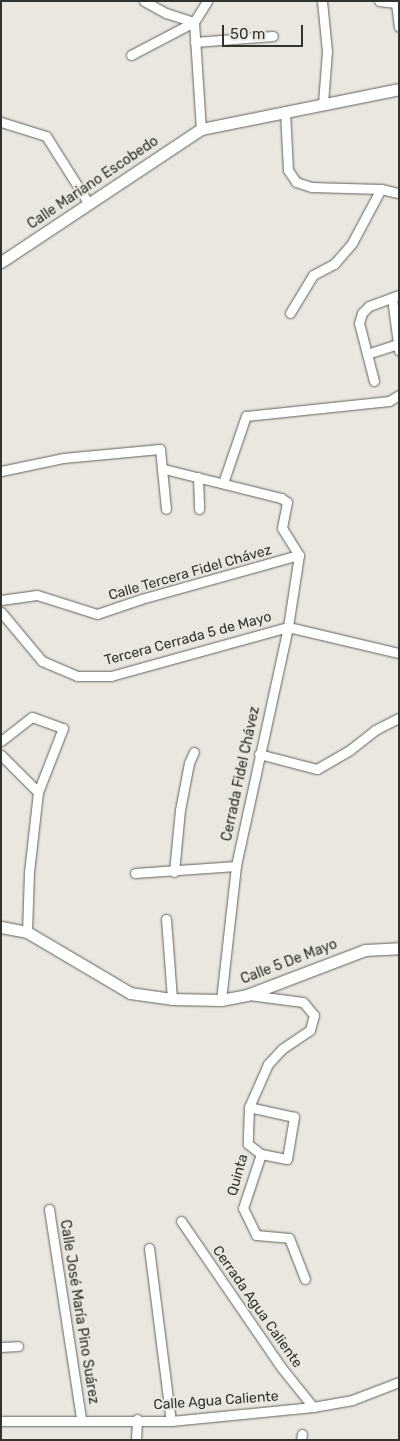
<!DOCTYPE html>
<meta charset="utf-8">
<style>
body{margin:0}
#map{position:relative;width:400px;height:1441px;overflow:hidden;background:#e9e7df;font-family:Rubik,sans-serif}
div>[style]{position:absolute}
.roads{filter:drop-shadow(0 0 1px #63615a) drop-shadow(0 0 1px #63615a)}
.street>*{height:9px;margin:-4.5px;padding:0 4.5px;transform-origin:4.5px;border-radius:4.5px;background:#fff}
.secondary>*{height:11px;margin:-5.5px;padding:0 5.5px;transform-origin:5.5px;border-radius:5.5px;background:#fff}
span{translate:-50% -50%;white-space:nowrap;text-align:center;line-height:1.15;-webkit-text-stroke:4px #e9e7df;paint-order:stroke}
.street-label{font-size:14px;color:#32322e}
.frame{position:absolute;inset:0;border:2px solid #32322e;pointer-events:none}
.scale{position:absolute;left:222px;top:25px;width:81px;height:22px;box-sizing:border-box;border:2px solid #32322e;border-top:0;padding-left:6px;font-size:15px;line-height:18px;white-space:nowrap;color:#32322e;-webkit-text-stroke:4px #e9e7df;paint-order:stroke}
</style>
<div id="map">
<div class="roads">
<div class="street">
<div style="left:144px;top:1px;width:25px;rotate:29deg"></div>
<div style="left:166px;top:13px;width:29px;rotate:18deg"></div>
<div style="left:194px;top:22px;width:107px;rotate:86.3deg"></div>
<div style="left:322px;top:1px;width:50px;rotate:84.3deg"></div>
<div style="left:327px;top:51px;width:52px;rotate:94.4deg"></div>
<div style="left:379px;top:1px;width:17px;rotate:7deg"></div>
<div style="left:396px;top:3px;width:24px;rotate:83deg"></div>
<div style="left:195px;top:42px;width:78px;rotate:-4.4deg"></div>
<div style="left:131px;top:55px;width:71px;rotate:-27.6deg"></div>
<div style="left:194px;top:22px;width:25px;rotate:-58deg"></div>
<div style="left:285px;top:111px;width:59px;rotate:87.1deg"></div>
<div style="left:288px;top:170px;width:14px;rotate:56deg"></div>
<div style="left:296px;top:182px;width:16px;rotate:18deg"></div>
<div style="left:311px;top:187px;width:70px;rotate:1.6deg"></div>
<div style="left:381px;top:189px;width:18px;rotate:13deg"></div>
<div style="left:1px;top:122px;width:47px;rotate:17.3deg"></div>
<div style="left:46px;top:136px;width:80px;rotate:57.7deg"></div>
<div style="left:392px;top:298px;width:53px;rotate:82.5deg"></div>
<div style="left:290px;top:313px;width:44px;rotate:-58.8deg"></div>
<div style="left:313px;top:275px;width:24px;rotate:-28deg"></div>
<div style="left:334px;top:264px;width:28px;rotate:-49deg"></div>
<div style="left:352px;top:243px;width:61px;rotate:-61.8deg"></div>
<div style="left:367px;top:354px;width:32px;rotate:-18deg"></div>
<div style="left:374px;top:381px;width:60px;rotate:-104.5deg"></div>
<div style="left:359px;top:323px;width:10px;rotate:-73deg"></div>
<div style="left:362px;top:313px;width:10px;rotate:-45deg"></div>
<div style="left:369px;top:306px;width:32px;rotate:-20deg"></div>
<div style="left:164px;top:469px;width:121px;rotate:13.9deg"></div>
<div style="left:281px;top:498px;width:7px;rotate:34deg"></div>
<div style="left:287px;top:502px;width:26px;rotate:101deg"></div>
<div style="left:282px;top:528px;width:32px;rotate:58deg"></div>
<div style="left:299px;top:555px;width:73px;rotate:98.7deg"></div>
<div style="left:288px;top:627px;width:245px;rotate:102.3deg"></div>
<div style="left:236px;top:866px;width:135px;rotate:96.4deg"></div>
<div style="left:1px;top:471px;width:63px;rotate:-11.8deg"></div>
<div style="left:63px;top:458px;width:97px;rotate:-5.3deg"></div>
<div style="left:160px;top:449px;width:60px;rotate:84.3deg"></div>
<div style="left:198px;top:477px;width:32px;rotate:88deg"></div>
<div style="left:223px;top:483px;width:71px;rotate:-71.1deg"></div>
<div style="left:246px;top:416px;width:144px;rotate:-6deg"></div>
<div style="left:389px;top:401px;width:12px;rotate:-31deg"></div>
<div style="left:1px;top:600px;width:36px;rotate:-8deg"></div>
<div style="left:37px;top:595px;width:63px;rotate:17.6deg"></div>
<div style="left:97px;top:614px;width:46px;rotate:-18.8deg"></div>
<div style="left:141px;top:599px;width:164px;rotate:-15.6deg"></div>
<div style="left:1px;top:612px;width:64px;rotate:50.1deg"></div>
<div style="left:42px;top:661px;width:38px;rotate:23deg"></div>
<div style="left:77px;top:676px;width:34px"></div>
<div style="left:111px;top:676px;width:184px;rotate:-15.5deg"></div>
<div style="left:288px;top:627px;width:114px;rotate:13.2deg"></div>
<div style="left:1px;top:741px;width:39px;rotate:-38deg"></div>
<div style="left:32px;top:717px;width:33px;rotate:20deg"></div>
<div style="left:63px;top:728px;width:69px;rotate:111.3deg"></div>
<div style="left:38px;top:792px;width:81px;rotate:96.4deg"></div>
<div style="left:29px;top:872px;width:60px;rotate:91.9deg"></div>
<div style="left:259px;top:754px;width:60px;rotate:14.5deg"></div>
<div style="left:317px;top:769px;width:39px;rotate:-30deg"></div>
<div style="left:351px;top:749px;width:31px;rotate:-38deg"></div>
<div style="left:375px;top:730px;width:27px;rotate:-27deg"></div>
<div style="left:1px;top:755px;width:52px;rotate:45deg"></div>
<div style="left:174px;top:872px;width:62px;rotate:-84.5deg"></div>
<div style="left:180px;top:810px;width:48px;rotate:-79.2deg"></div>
<div style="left:189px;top:763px;width:12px;rotate:-66deg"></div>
<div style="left:135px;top:873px;width:101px;rotate:-4deg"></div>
<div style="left:166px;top:919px;width:80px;rotate:85.7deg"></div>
<div style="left:249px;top:995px;width:54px;rotate:7.4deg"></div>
<div style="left:303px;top:1002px;width:17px;rotate:50deg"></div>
<div style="left:314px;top:1015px;width:16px;rotate:105deg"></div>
<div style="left:310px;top:1030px;width:34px;rotate:146deg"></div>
<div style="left:282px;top:1049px;width:21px;rotate:133deg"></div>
<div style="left:268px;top:1064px;width:47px;rotate:113.8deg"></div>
<div style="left:249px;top:1107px;width:37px;rotate:92deg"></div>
<div style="left:248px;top:1144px;width:16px;rotate:38deg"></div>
<div style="left:261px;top:1154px;width:26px;rotate:11deg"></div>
<div style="left:287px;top:1159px;width:43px;rotate:-80.5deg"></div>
<div style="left:294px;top:1117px;width:46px;rotate:-167.5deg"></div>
<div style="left:261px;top:1154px;width:57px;rotate:108.4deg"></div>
<div style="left:243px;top:1208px;width:30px;rotate:64deg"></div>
<div style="left:256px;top:1235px;width:33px;rotate:5deg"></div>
<div style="left:289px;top:1238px;width:44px;rotate:68.7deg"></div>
<div style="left:49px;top:1209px;width:212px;rotate:81.3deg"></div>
<div style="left:181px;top:1221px;width:177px;rotate:55.6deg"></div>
<div style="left:281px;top:1367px;width:51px;rotate:51.3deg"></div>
<div style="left:149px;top:1248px;width:174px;rotate:82.8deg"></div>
<div style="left:1px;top:1347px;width:17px;rotate:-3deg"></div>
<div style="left:1px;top:1421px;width:170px"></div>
<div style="left:171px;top:1421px;width:143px;rotate:-5.6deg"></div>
<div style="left:313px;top:1407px;width:40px;rotate:-10deg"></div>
<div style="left:352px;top:1400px;width:50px;rotate:-21deg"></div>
<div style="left:136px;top:1440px;width:21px;rotate:-87deg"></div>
<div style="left:301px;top:1440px;width:6px;rotate:-81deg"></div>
</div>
<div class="secondary">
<div style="left:1px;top:262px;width:240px;rotate:-33.6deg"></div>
<div style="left:201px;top:129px;width:202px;rotate:-11.4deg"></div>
<div style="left:1px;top:927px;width:26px;rotate:11deg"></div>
<div style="left:27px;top:932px;width:120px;rotate:30.6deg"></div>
<div style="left:130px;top:993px;width:42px;rotate:8.1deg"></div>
<div style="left:172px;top:999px;width:49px;rotate:1.2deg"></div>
<div style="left:221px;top:1000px;width:26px;rotate:-11deg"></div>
<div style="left:247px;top:995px;width:126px;rotate:-20.9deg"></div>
<div style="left:365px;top:950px;width:34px;rotate:-3deg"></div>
</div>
</div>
<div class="street-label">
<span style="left:93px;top:183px;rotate:-34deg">Calle Mariano Escobedo</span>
<span style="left:190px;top:573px;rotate:-16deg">Calle Tercera Fidel Chávez</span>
<span style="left:188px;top:639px;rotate:-15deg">Tercera Cerrada 5 de Mayo</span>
<span style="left:241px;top:774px;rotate:-78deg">Cerrada Fidel Chávez</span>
<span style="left:289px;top:962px;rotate:-21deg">Calle 5 De Mayo</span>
<span style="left:238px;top:1175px;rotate:-74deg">Quinta</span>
<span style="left:257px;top:1307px;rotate:55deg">Cerrada Agua Caliente</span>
<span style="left:79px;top:1312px;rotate:81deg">Calle José María Pino Suárez</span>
<span style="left:216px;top:1401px;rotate:-4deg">Calle Agua Caliente</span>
</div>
<div class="frame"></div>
<div class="scale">50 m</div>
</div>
